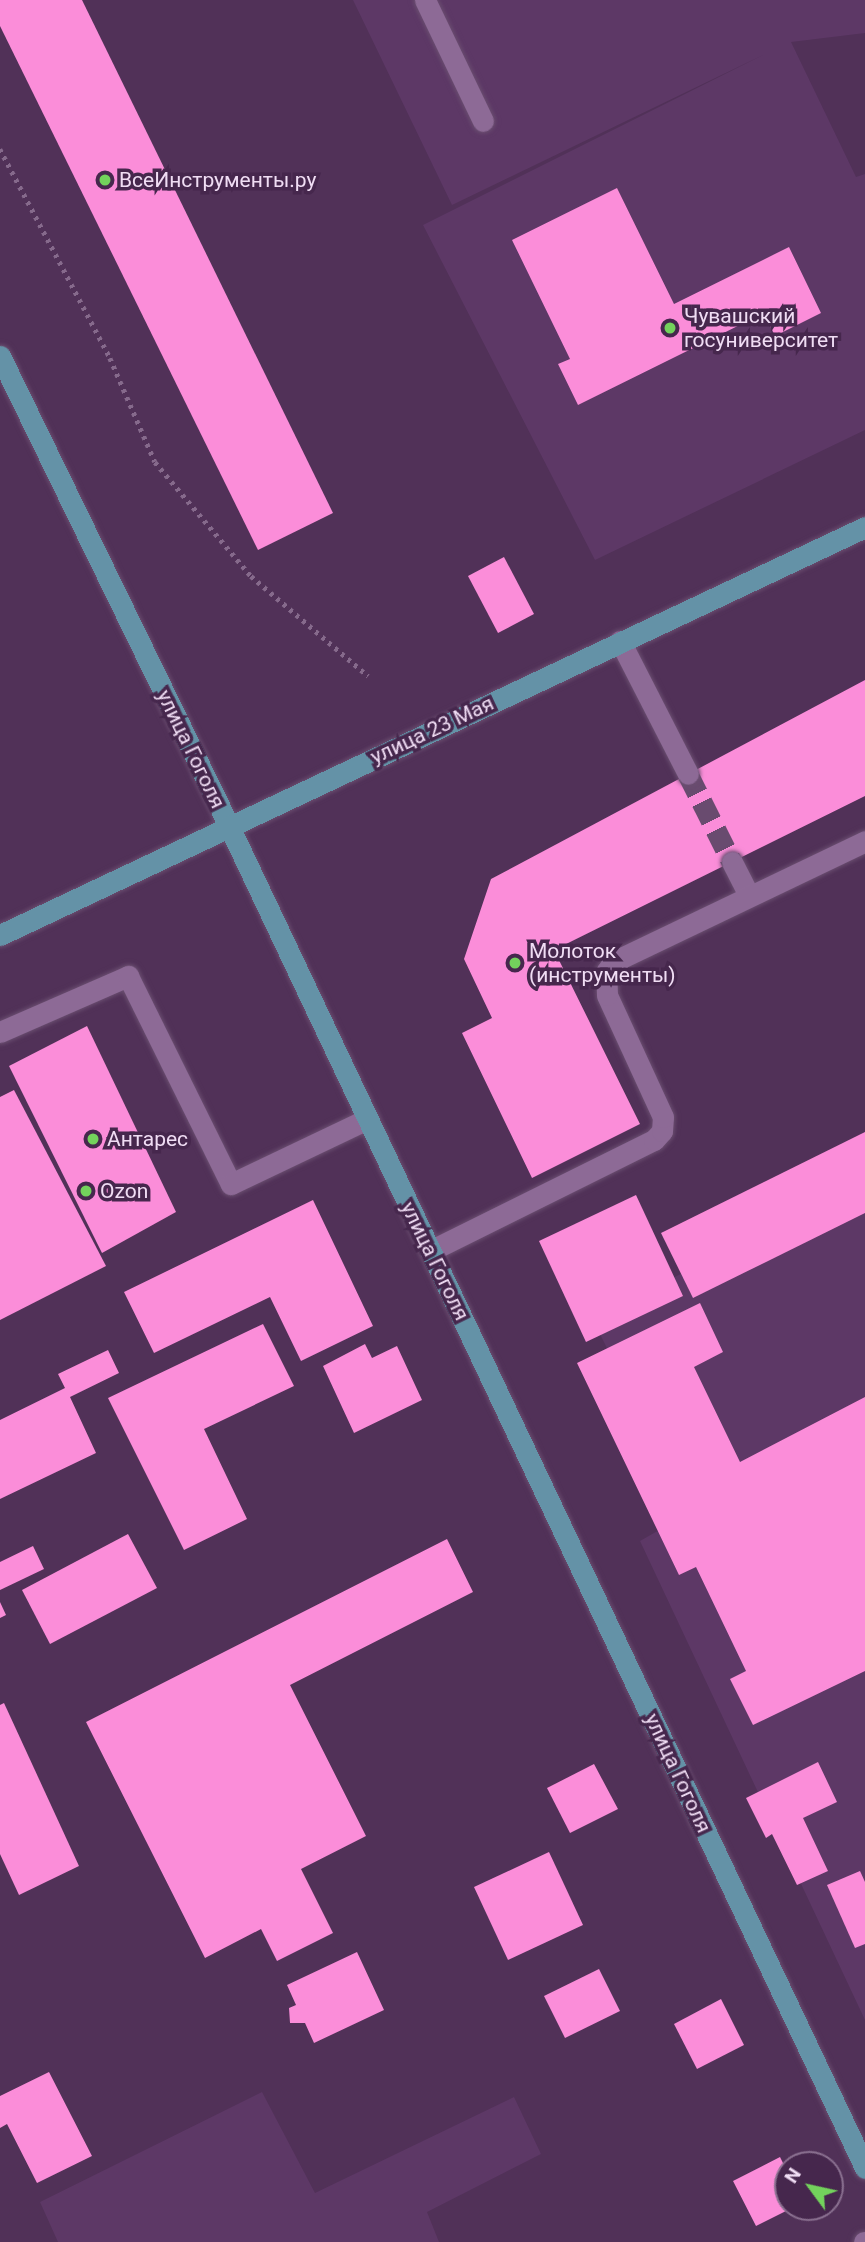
<!DOCTYPE html>
<meta charset="utf-8">
<style>
body{margin:0}
#map{position:relative;width:865px;height:2242px;overflow:hidden;background:#513158;font-family:Roboto,sans-serif}
div>[style]{position:absolute}
.built>*{inset:0;background:#5d3866}
.building>*{inset:0;background:#fb8dd9}
.minor-tunnel>*{height:21px;margin-top:-10.5px;transform-origin:0;background:repeating-linear-gradient(90deg,#694b6f 0 21px,transparent 0 31px)}
.path>*{height:4.5px;margin-top:-2.25px;transform-origin:0;background:repeating-linear-gradient(90deg,#866a8c 0 3.5px,transparent 0 8.5px)}
.roads{filter:drop-shadow(0 0 2px #6a4e70) drop-shadow(0 0 2px #6a4e70)}
.minor>*{height:21px;margin:-10.5px;padding:0 10.5px;transform-origin:10.5px;border-radius:10.5px;background:#8d6a96}
.major>*{height:21px;margin:-10.5px;padding:0 10.5px;transform-origin:10.5px;border-radius:10.5px;background:#6492a7}
.dots>*{width:19px;height:19px;translate:-50% -50%;box-sizing:border-box;border:4px solid #46274d;border-radius:50%}
span{translate:-50% -50%;white-space:nowrap;text-align:center;line-height:1.15;-webkit-text-stroke:7px #46274d;paint-order:stroke}
.poi-label{font-size:21px;color:#f0ddf4}
.left{translate:0 -50%;text-align:left}
.street-label{font-size:21px;color:#f0ddf4}
.north{position:absolute;left:774px;top:2151px;width:70px;height:70px;box-sizing:border-box;background:#46274d;border:2px solid #8a7090;border-radius:50%;rotate:303deg;font-size:19px;font-weight:700;line-height:28px;text-align:center;color:#f0ddf4}
.north::after{content:'';display:block;margin:auto;width:24px;height:32px;background:#73d25c;clip-path:polygon(50% 0,100% 100%,50% 72%,0 100%)}
</style>
<div id="map">
<div class="built">
<div style="clip-path:polygon(353px 0,865px 0,865px 33px,791px 42px,856px 177px,865px 174px,865px 430px,595px 560px,423px 225px,765px 54px,452px 205px)"></div>
<div style="clip-path:polygon(865px 1188px,865px 2020px,640px 1541px,689px 1513px,591px 1316px)"></div>
<div style="clip-path:polygon(262px 2092px,315px 2193px,514px 2097px,541px 2154px,427px 2212px,439px 2242px,58px 2242px,40px 2202px)"></div>
</div>
<div class="building">
<div style="clip-path:polygon(0 0,82px 0,333px 513px,258px 550px,0 26px)"></div>
<div style="clip-path:polygon(617px 188px,674px 304px,789px 247px,821px 313px,775px 336px,764px 313px,578px 405px,558px 364px,570px 359px,512px 240px)"></div>
<div style="clip-path:polygon(504px 557px,534px 614px,498px 633px,468px 576px)"></div>
<div style="clip-path:polygon(865px 680px,865px 796px,554px 950px,640px 1124px,532px 1178px,462px 1033px,492px 1018px,464px 959px,491px 879px)"></div>
<div style="clip-path:polygon(87px 1026px,176px 1212px,102px 1253px,9px 1066px)"></div>
<div style="clip-path:polygon(14px 1090px,106px 1266px,0 1320px,0 1097px)"></div>
<div style="clip-path:polygon(865px 1132px,865px 1213px,693px 1298px,661px 1233px)"></div>
<div style="clip-path:polygon(636px 1195px,683px 1296px,586px 1342px,539px 1241px)"></div>
<div style="clip-path:polygon(313px 1200px,373px 1326px,301px 1361px,270px 1297px,154px 1353px,124px 1292px)"></div>
<div style="clip-path:polygon(700px 1303px,723px 1352px,694px 1367px,740px 1462px,865px 1397px,865px 1671px,753px 1725px,730px 1679px,746px 1671px,696px 1567px,679px 1575px,577px 1363px)"></div>
<div style="clip-path:polygon(263px 1324px,294px 1386px,204px 1429px,247px 1519px,184px 1550px,108px 1398px)"></div>
<div style="clip-path:polygon(365px 1344px,372px 1358px,397px 1346px,422px 1400px,354px 1433px,323px 1366px)"></div>
<div style="clip-path:polygon(108px 1350px,119px 1373px,70px 1397px,96px 1453px,0 1499px,0 1420px,65px 1388px,58px 1374px)"></div>
<div style="clip-path:polygon(128px 1534px,157px 1588px,50px 1644px,22px 1590px)"></div>
<div style="clip-path:polygon(447px 1539px,473px 1592px,290px 1685px,366px 1836px,301px 1869px,333px 1933px,277px 1961px,261px 1929px,205px 1958px,86px 1722px)"></div>
<div style="clip-path:polygon(33px 1546px,44px 1569px,0 1590px,0 1562px)"></div>
<div style="clip-path:polygon(0 1602px,6px 1615px,0 1618px)"></div>
<div style="clip-path:polygon(4px 1703px,79px 1866px,19px 1895px,0 1854px,0 1705px)"></div>
<div style="clip-path:polygon(818px 1762px,837px 1802px,803px 1818px,828px 1871px,797px 1885px,772px 1834px,766px 1838px,746px 1798px)"></div>
<div style="clip-path:polygon(594px 1764px,618px 1809px,570px 1833px,547px 1788px)"></div>
<div style="clip-path:polygon(549px 1852px,583px 1925px,508px 1960px,474px 1887px)"></div>
<div style="clip-path:polygon(860px 1871px,865px 1882px,865px 1944px,855px 1948px,827px 1885px)"></div>
<div style="clip-path:polygon(357px 1952px,384px 2010px,314px 2043px,305px 2023px,290px 2023px,289px 2008px,296px 2005px,287px 1985px)"></div>
<div style="clip-path:polygon(599px 1969px,620px 2011px,565px 2038px,544px 1996px)"></div>
<div style="clip-path:polygon(721px 1999px,744px 2045px,697px 2069px,674px 2024px)"></div>
<div style="clip-path:polygon(49px 2072px,92px 2156px,37px 2183px,7px 2124px,0 2128px,0 2096px)"></div>
<div style="clip-path:polygon(780px 2157px,788px 2173px,788px 2207px,794px 2207px,756px 2226px,733px 2181px)"></div>
</div>
<div class="minor-tunnel">
<div style="left:688px;top:774px;width:98px;rotate:63.4deg"></div>
</div>
<div class="path">
<div style="left:0;top:149px;width:236px;rotate:62.2deg"></div>
<div style="left:110px;top:358px;width:113px;rotate:66.6deg"></div>
<div style="left:155px;top:462px;width:149px;rotate:49.9deg"></div>
<div style="left:251px;top:576px;width:154px;rotate:40.5deg"></div>
</div>
<div class="roads">
<div class="minor">
<div style="left:425px;top:0;width:134px;rotate:64.4deg"></div>
<div style="left:620px;top:641px;width:149px;rotate:62.9deg"></div>
<div style="left:732px;top:862px;width:36px;rotate:63deg"></div>
<div style="left:0;top:1032px;width:140px;rotate:-23.6deg"></div>
<div style="left:128px;top:976px;width:232px;rotate:63.7deg"></div>
<div style="left:231px;top:1184px;width:151px;rotate:-25.5deg"></div>
<div style="left:430px;top:1251px;width:250px;rotate:-26.4deg"></div>
<div style="left:654px;top:1140px;width:12px;rotate:-48deg"></div>
<div style="left:662px;top:1131px;width:14px;rotate:-86deg"></div>
<div style="left:663px;top:1117px;width:134px;rotate:-114.7deg"></div>
<div style="left:607px;top:995px;width:23px;rotate:-92deg"></div>
<div style="left:606px;top:972px;width:12px;rotate:-55deg"></div>
<div style="left:613px;top:962px;width:280px;rotate:-25.6deg"></div>
<div style="left:864px;top:2242px;width:1px"></div>
</div>
<div class="major">
<div style="left:0;top:356px;width:523px;rotate:64.02deg"></div>
<div style="left:229px;top:826px;width:1485px;rotate:64.64deg"></div>
<div style="left:0;top:935px;width:956px;rotate:-25.25deg"></div>
</div>
</div>
<div class="dots">
<div style="left:105px;top:180px;background:#73d25c"></div>
<div style="left:670px;top:328px;background:#73d25c"></div>
<div style="left:515px;top:963px;background:#73d25c"></div>
<div style="left:93px;top:1139px;background:#73d25c"></div>
<div style="left:86px;top:1191px;background:#73d25c"></div>
</div>
<div class="poi-label">
<span class="left" style="left:119px;top:180px">ВсеИнструменты.ру</span>
<span class="left" style="left:684px;top:328px">Чувашский<br>госуниверситет</span>
<span class="left" style="left:529px;top:963px">Молоток<br>(инструменты)</span>
<span class="left" style="left:107px;top:1139px">Антарес</span>
<span class="left" style="left:100px;top:1191px">Ozon</span>
</div>
<div class="street-label">
<span style="left:432px;top:730px;rotate:-25deg">улица 23 Мая</span>
<span style="left:191px;top:749px;rotate:64deg">улица Гоголя</span>
<span style="left:435px;top:1261px;rotate:64deg">улица Гоголя</span>
<span style="left:678px;top:1773px;rotate:65deg">улица Гоголя</span>
</div>
<div class="north">N</div>
</div>
